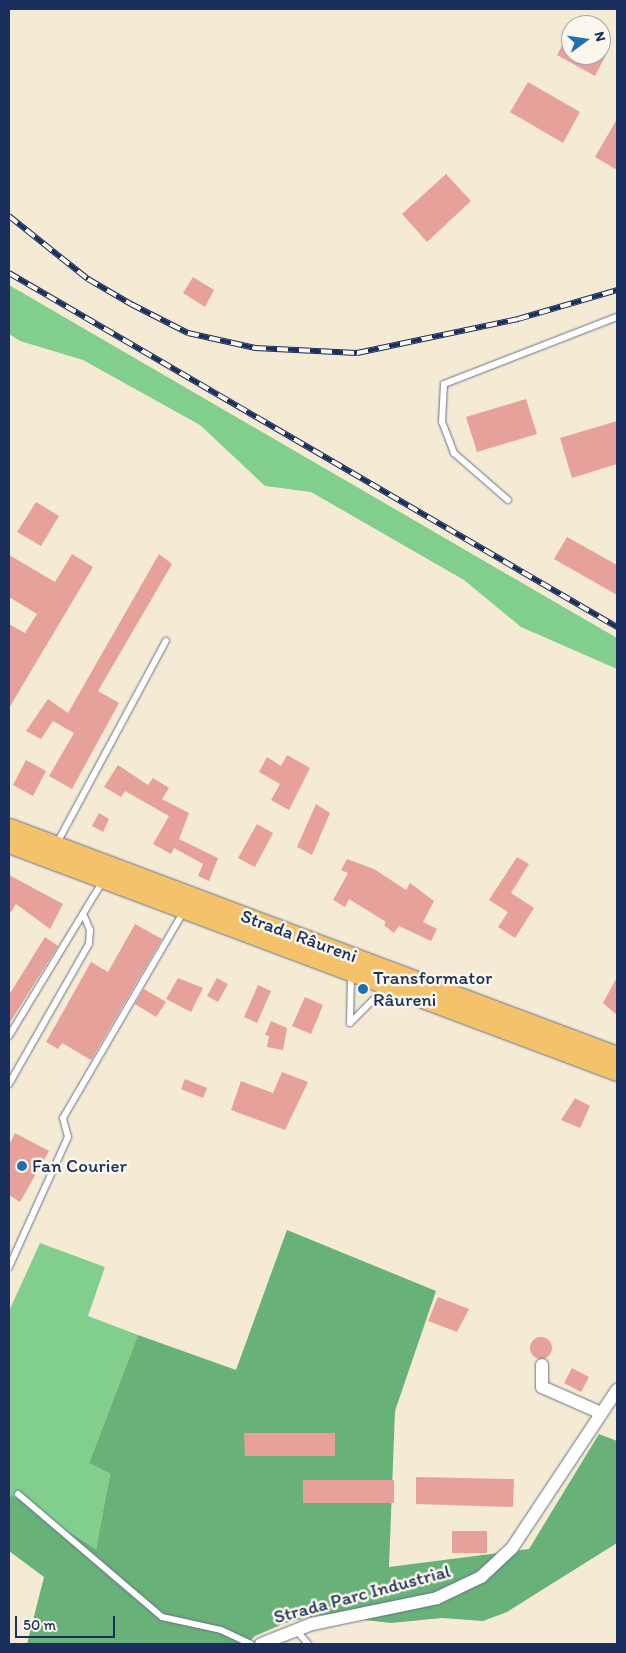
<!DOCTYPE html>
<meta charset="utf-8">
<style>
body{margin:0}
#map{position:relative;width:626px;height:1653px;overflow:hidden;background:#f5ebd5;font-family:Itim,sans-serif}
div>[style]{position:absolute}
.green>*{inset:0;background:#81ce8d}
.forest>*{inset:0;background:#68b178}
.building>*{inset:0;background:#e7a19b}
.round{border-radius:50%}
.roads{filter:drop-shadow(0 0 1px #677188) drop-shadow(0 0 1px #677188)}
.service>*{height:6px;margin:-3px;padding:0 3px;transform-origin:3px;border-radius:3px;background:#fff}
.minor>*{height:12px;margin:-6px;padding:0 6px;transform-origin:6px;border-radius:6px;background:#fff}
.primary>*{height:19px;margin:-9.5px;padding:0 9.5px;transform-origin:9.5px;border-radius:9.5px;background:#f3c26a}
.rail>*{height:5.5px;margin-top:-2.75px;transform-origin:0;background:repeating-linear-gradient(90deg,#fbf7ec 0 11px,#1b2f5e 0 22px);box-sizing:border-box;border-block:1px solid #1b2f5e}
.dots>*{width:14px;height:14px;translate:-50% -50%;box-sizing:border-box;border:2px solid #fbf7ec;border-radius:50%}
span{translate:-50% -50%;white-space:nowrap;text-align:center;line-height:1.15;-webkit-text-stroke:5px #fbf7ec;paint-order:stroke}
.street-label{font-size:19px;color:#1b2f5e}
.poi-label{font-size:19px;color:#1b2f5e}
.left{translate:0 -50%;text-align:left}
.frame{position:absolute;inset:0;border:10px solid #1b2f5e;pointer-events:none}
.north{position:absolute;left:561px;top:15px;width:50px;height:50px;box-sizing:border-box;background:#fbf7ec;border:1px solid #a1a7b3;border-radius:50%;rotate:76deg;font-size:14px;font-weight:700;line-height:20px;text-align:center;color:#1b2f5e}
.north::after{content:'';display:block;margin:auto;width:18px;height:22px;background:#1f6fb2;clip-path:polygon(50% 0,100% 100%,50% 72%,0 100%)}
.scale{position:absolute;left:15px;top:1616px;width:100px;height:22px;box-sizing:border-box;border:2px solid #1b2f5e;border-top:0;padding-left:6px;font-size:15px;line-height:18px;white-space:nowrap;color:#1b2f5e;-webkit-text-stroke:4px #fbf7ec;paint-order:stroke}
</style>
<div id="map">
<div class="green">
<div style="clip-path:polygon(9px 285px,617px 638px,617px 669px,521px 627px,464px 580px,311px 492px,265px 486px,200px 425px,83px 360px,20px 341px,9px 334px)"></div>
<div style="clip-path:polygon(40px 1243px,105px 1267px,88px 1316px,138px 1335px,89px 1463px,110px 1474px,96px 1549px,13px 1495px,9px 1500px,9px 1311px)"></div>
</div>
<div class="forest">
<div style="clip-path:polygon(287px 1230px,436px 1291px,395px 1411px,389px 1567px,529px 1549px,599px 1434px,617px 1441px,617px 1543px,507px 1612px,483px 1621px,442px 1618px,391px 1623px,321px 1615px,285px 1623px,255px 1636px,247px 1644px,27px 1644px,44px 1577px,9px 1551px,9px 1500px,12px 1495px,96px 1549px,110px 1474px,89px 1463px,138px 1335px,236px 1370px)"></div>
</div>
<div class="building">
<div style="clip-path:polygon(571px 29px,571px 55px,606px 55px,595px 76px,557px 55px)"></div>
<div style="clip-path:polygon(528px 82px,580px 112px,563px 143px,510px 112px)"></div>
<div style="clip-path:polygon(617px 119px,617px 170px,595px 157px)"></div>
<div style="clip-path:polygon(446px 174px,471px 201px,427px 242px,402px 214px)"></div>
<div style="clip-path:polygon(193px 277px,214px 290px,205px 307px,183px 293px)"></div>
<div style="clip-path:polygon(526px 399px,537px 434px,477px 452px,466px 417px)"></div>
<div style="clip-path:polygon(617px 421px,617px 464px,572px 478px,560px 438px)"></div>
<div style="clip-path:polygon(36px 502px,59px 516px,41px 546px,17px 532px)"></div>
<div style="clip-path:polygon(567px 537px,617px 565px,617px 595px,554px 559px)"></div>
<div style="clip-path:polygon(72px 554px,93px 567px,9px 708px,9px 624px,25px 633px,37px 614px,9px 597px,9px 555px,55px 582px)"></div>
<div style="clip-path:polygon(159px 554px,172px 564px,98px 691px,119px 703px,72px 789px,49px 776px,74px 733px,53px 721px,41px 739px,26px 731px,48px 699px,68px 713px)"></div>
<div style="clip-path:polygon(287px 755px,310px 768px,289px 810px,271px 800px,280px 784px,259px 772px,267px 757px,281px 766px)"></div>
<div style="clip-path:polygon(26px 760px,46px 771px,33px 796px,13px 785px)"></div>
<div style="clip-path:polygon(118px 765px,148px 785px,153px 778px,169px 788px,162px 799px,189px 813px,179px 839px,218px 858px,209px 881px,198px 876px,203px 864px,174px 848px,171px 854px,153px 844px,169px 816px,125px 791px,121px 797px,104px 787px)"></div>
<div style="clip-path:polygon(316px 804px,330px 813px,312px 855px,297px 847px)"></div>
<div style="clip-path:polygon(99px 813px,109px 819px,103px 832px,92px 826px)"></div>
<div style="clip-path:polygon(257px 824px,273px 833px,255px 867px,238px 858px)"></div>
<div style="clip-path:polygon(517px 857px,529px 864px,511px 893px,534px 908px,515px 938px,498px 927px,508px 912px,489px 900px)"></div>
<div style="clip-path:polygon(347px 859px,374px 869px,406px 890px,410px 883px,434px 901px,423px 922px,437px 929px,431px 941px,399px 926px,394px 933px,384px 925px,386px 922px,349px 899px,345px 907px,333px 900px,348px 873px,341px 870px)"></div>
<div style="clip-path:polygon(9px 875px,63px 904px,50px 929px,16px 904px,9px 915px)"></div>
<div style="clip-path:polygon(135px 924px,162px 939px,91px 1060px,62px 1043px,58px 1049px,46px 1042px,91px 962px,108px 972px)"></div>
<div style="clip-path:polygon(45px 937px,58px 946px,9px 1024px,9px 995px)"></div>
<div style="clip-path:polygon(617px 977px,617px 1015px,603px 1003px)"></div>
<div style="clip-path:polygon(178px 978px,203px 988px,191px 1012px,166px 999px)"></div>
<div style="clip-path:polygon(217px 978px,228px 984px,218px 1002px,207px 996px)"></div>
<div style="clip-path:polygon(258px 985px,271px 991px,257px 1023px,244px 1017px)"></div>
<div style="clip-path:polygon(144px 989px,166px 1002px,156px 1017px,135px 1004px)"></div>
<div style="clip-path:polygon(305px 997px,323px 1005px,311px 1034px,292px 1026px)"></div>
<div style="clip-path:polygon(271px 1021px,287px 1028px,283px 1050px,267px 1047px,269px 1036px,265px 1035px)"></div>
<div style="clip-path:polygon(282px 1072px,308px 1082px,285px 1130px,231px 1110px,241px 1081px,273px 1093px)"></div>
<div style="clip-path:polygon(185px 1079px,207px 1088px,203px 1098px,181px 1089px)"></div>
<div style="clip-path:polygon(575px 1098px,590px 1106px,580px 1128px,561px 1120px)"></div>
<div style="clip-path:polygon(15px 1133px,49px 1151px,20px 1202px,9px 1195px,9px 1145px)"></div>
<div style="clip-path:polygon(438px 1297px,469px 1309px,457px 1332px,428px 1321px)"></div>
<div class="round" style="left:530px;top:1337px;width:22px;height:22px"></div>
<div style="clip-path:polygon(572px 1368px,589px 1377px,581px 1392px,564px 1383px)"></div>
<div style="clip-path:polygon(244px 1433px,335px 1433px,335px 1456px,245px 1456px)"></div>
<div style="clip-path:polygon(416px 1477px,514px 1479px,513px 1507px,416px 1504px)"></div>
<div style="clip-path:polygon(303px 1480px,394px 1480px,394px 1503px,303px 1503px)"></div>
<div style="clip-path:polygon(452px 1531px,487px 1531px,487px 1553px,452px 1553px)"></div>
</div>
<div class="roads">
<div class="service">
<div style="left:508px;top:500px;width:72px;rotate:-139deg"></div>
<div style="left:454px;top:453px;width:33px;rotate:-111deg"></div>
<div style="left:442px;top:422px;width:38px;rotate:-87deg"></div>
<div style="left:444px;top:384px;width:186px;rotate:-21.2deg"></div>
<div style="left:56px;top:845px;width:232px;rotate:-61.7deg"></div>
<div style="left:350px;top:1023px;width:51px;rotate:-45deg"></div>
<div style="left:350px;top:1023px;width:49px;rotate:-88.8deg"></div>
<div style="left:9px;top:1036px;width:181px;rotate:-58.8deg"></div>
<div style="left:9px;top:1084px;width:161px;rotate:-60.3deg"></div>
<div style="left:89px;top:944px;width:14px;rotate:-86deg"></div>
<div style="left:90px;top:930px;width:15px;rotate:-113deg"></div>
<div style="left:9px;top:1267px;width:143px;rotate:-65.6deg"></div>
<div style="left:68px;top:1137px;width:20px;rotate:-105deg"></div>
<div style="left:63px;top:1118px;width:240px;rotate:-59.7deg"></div>
<div style="left:18px;top:1494px;width:189px;rotate:40.5deg"></div>
<div style="left:162px;top:1617px;width:60px;rotate:12.4deg"></div>
<div style="left:221px;top:1630px;width:33px;rotate:25deg"></div>
<div style="left:296px;top:1630px;width:18px;rotate:49deg"></div>
</div>
<div class="minor">
<div style="left:542px;top:1365px;width:22px;rotate:90deg"></div>
<div style="left:542px;top:1387px;width:64px;rotate:23.8deg"></div>
<div style="left:261px;top:1644px;width:55px;rotate:-21.4deg"></div>
<div style="left:312px;top:1624px;width:128px;rotate:-11.7deg"></div>
<div style="left:437px;top:1598px;width:49px;rotate:-25.5deg"></div>
<div style="left:481px;top:1577px;width:42px;rotate:-43.1deg"></div>
<div style="left:512px;top:1548px;width:190px;rotate:-56.4deg"></div>
</div>
<div class="primary">
<div style="left:9px;top:828px;width:649px;rotate:20.56deg"></div>
<div style="left:9px;top:843px;width:649px;rotate:20.56deg"></div>
</div>
</div>
<div class="rail">
<div style="left:9px;top:216px;width:101px;rotate:38.6deg"></div>
<div style="left:88px;top:279px;width:50px;rotate:30.2deg"></div>
<div style="left:131px;top:304px;width:64px;rotate:27deg"></div>
<div style="left:188px;top:333px;width:69px;rotate:12.6deg"></div>
<div style="left:255px;top:348px;width:102px;rotate:2.8deg"></div>
<div style="left:357px;top:353px;width:165px;rotate:-11.9deg"></div>
<div style="left:518px;top:319px;width:103px;rotate:-16.3deg"></div>
<div style="left:9px;top:273px;width:704px;rotate:30.21deg"></div>
</div>
<div class="dots">
<div style="left:363px;top:989px;background:#1f6fb2"></div>
<div style="left:22px;top:1166px;background:#1f6fb2"></div>
</div>
<div class="street-label">
<span style="left:299px;top:936px;rotate:20deg">Strada Râureni</span>
<span style="left:362px;top:1594px;rotate:-15deg">Strada Parc Industrial</span>
</div>
<div class="poi-label">
<span class="left" style="left:373px;top:989px">Transformator<br>Râureni</span>
<span class="left" style="left:32px;top:1166px">Fan Courier</span>
</div>
<div class="frame"></div>
<div class="north">N</div>
<div class="scale">50 m</div>
</div>
